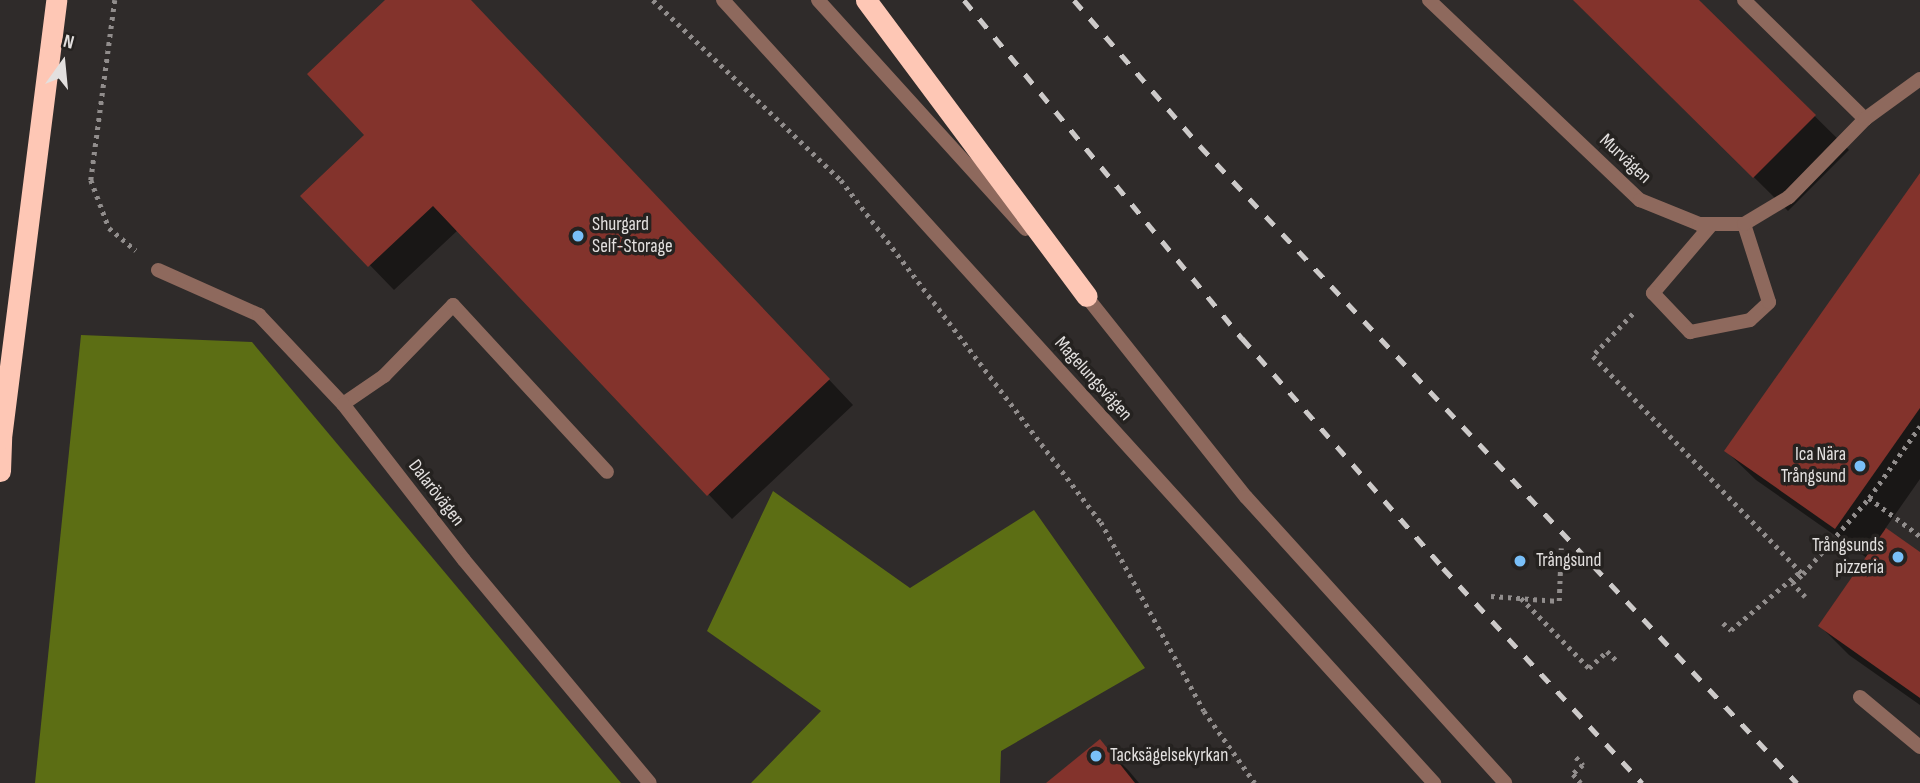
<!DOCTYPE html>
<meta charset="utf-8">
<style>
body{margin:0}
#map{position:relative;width:1920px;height:783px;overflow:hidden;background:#2f2b2a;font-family:"Sofia Sans Condensed",sans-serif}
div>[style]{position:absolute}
.forest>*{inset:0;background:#5c6e14}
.shadow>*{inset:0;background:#0007}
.building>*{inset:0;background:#83332c}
.path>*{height:4.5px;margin-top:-2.25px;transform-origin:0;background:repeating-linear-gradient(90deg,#918d8c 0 3.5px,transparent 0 8.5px)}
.service>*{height:14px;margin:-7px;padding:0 7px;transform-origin:7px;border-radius:7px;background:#8e695d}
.minor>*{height:14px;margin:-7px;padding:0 7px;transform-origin:7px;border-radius:7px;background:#8e695d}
.tertiary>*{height:14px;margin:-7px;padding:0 7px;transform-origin:7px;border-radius:7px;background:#8e695d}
.motorway>*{height:21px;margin:-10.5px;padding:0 10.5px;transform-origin:10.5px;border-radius:10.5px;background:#fec7b5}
.rail>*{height:5px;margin-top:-2.5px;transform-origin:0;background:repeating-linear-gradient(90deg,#cdcac9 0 12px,transparent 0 24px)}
.dots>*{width:19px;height:19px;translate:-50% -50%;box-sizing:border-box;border:4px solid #252220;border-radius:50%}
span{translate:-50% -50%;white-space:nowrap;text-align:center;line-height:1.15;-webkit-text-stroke:7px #252220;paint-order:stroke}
.street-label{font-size:19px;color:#e3e0df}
.poi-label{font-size:19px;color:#e3e0df}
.left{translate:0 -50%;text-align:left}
.right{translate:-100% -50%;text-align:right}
.north{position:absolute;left:28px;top:28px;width:70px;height:70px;-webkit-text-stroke:5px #252220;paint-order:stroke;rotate:15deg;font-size:19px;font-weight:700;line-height:28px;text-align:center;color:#e3e0df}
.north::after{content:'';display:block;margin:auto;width:24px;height:32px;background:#e3e0df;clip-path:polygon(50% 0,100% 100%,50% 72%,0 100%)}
</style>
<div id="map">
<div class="forest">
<div style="clip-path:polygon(81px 335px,252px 342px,621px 783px,35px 783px)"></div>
<div style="clip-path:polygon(773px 491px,910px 588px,1034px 510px,1145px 668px,1001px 751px,1000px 783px,751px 783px,821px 711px,707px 631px)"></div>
</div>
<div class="shadow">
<div style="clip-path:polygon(388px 0,470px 0,853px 405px,732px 519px,458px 230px,394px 290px,303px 196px,367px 135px)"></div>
<div style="clip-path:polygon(1575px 0,1697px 0,1849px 150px,1788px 211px)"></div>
<div style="clip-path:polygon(1920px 176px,1920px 479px,1885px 529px,1920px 554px,1920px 705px,1849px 655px,1820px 626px,1867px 558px,1756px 480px,1726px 451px)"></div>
<div style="clip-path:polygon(1100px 742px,1129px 771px,1139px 783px,1070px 783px)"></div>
</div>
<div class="building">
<div style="clip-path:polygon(385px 0,471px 0,830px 379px,707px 496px,433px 206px,368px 267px,300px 196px,364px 135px,307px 74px)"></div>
<div style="clip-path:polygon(1573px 0,1699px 0,1816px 115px,1753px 178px)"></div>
<div style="clip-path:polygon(1920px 173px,1920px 408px,1835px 529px,1724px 451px)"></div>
<div style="clip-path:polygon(1886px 528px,1920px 552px,1920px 698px,1818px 626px)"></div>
<div style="clip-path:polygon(1100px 739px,1135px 783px,1046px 783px)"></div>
</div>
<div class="path">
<div style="left:115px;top:0;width:182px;rotate:97.6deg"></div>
<div style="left:91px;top:180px;width:51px;rotate:69.4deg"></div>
<div style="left:109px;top:228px;width:35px;rotate:40deg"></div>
<div style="left:653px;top:0;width:260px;rotate:43.8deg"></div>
<div style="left:841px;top:180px;width:430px;rotate:52.8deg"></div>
<div style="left:1101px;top:522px;width:215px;rotate:61.4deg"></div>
<div style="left:1204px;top:711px;width:88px;rotate:54.7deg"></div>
<div style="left:1633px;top:314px;width:58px;rotate:133.6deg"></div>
<div style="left:1593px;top:356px;width:303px;rotate:46.1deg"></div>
<div style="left:1869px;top:498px;width:88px;rotate:-54.7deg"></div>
<div style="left:1491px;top:596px;width:68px;rotate:4.2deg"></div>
<div style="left:1559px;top:601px;width:53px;rotate:-87.8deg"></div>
<div style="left:1805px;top:597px;width:19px;rotate:-133deg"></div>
<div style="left:1792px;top:583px;width:14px;rotate:-39deg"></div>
<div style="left:1803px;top:574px;width:101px;rotate:-49deg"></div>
<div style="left:1869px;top:498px;width:64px;rotate:36.7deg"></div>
<div style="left:1521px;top:598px;width:98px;rotate:45.8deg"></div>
<div style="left:1589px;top:668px;width:25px;rotate:-43deg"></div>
<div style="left:1607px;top:651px;width:16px;rotate:45deg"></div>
<div style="left:1723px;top:623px;width:11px;rotate:41deg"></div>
<div style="left:1731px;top:630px;width:92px;rotate:-40.1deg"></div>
<div style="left:1576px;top:757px;width:11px;rotate:49deg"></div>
<div style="left:1583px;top:765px;width:13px;rotate:138deg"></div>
<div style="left:1573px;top:774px;width:12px;rotate:48deg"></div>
</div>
<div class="service">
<div style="left:1744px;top:0;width:170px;rotate:44.5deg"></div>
<div style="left:1712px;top:224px;width:91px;rotate:130.5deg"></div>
<div style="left:1653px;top:293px;width:54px;rotate:46.5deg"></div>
<div style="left:1690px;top:332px;width:61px;rotate:-11.3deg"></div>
<div style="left:1750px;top:320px;width:26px;rotate:-43deg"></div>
<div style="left:1769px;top:302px;width:82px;rotate:-107.8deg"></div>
<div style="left:343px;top:404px;width:50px;rotate:-34.3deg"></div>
<div style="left:384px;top:376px;width:99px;rotate:-45.8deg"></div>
<div style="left:453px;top:305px;width:227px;rotate:47.3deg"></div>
<div style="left:1860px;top:697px;width:78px;rotate:39.8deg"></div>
</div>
<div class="minor">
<div style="left:1429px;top:0;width:291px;rotate:43.5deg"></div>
<div style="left:1640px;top:200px;width:64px;rotate:22.1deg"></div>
<div style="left:1699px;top:224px;width:45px"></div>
<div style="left:1744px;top:224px;width:52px;rotate:-31deg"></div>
<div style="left:1789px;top:197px;width:109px;rotate:-45.7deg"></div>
<div style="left:1865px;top:119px;width:68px;rotate:-36deg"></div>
<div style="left:158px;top:270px;width:111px;rotate:24deg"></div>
<div style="left:259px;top:315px;width:122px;rotate:46.7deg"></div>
<div style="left:343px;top:404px;width:197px;rotate:52.2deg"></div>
<div style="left:464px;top:560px;width:290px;rotate:50.2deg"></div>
</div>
<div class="tertiary">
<div style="left:723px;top:0;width:1058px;rotate:47.76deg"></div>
<div style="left:818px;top:0;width:309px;rotate:47.8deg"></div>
<div style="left:1082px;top:291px;width:263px;rotate:51.5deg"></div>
<div style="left:1246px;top:497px;width:386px;rotate:47.8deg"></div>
</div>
<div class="motorway">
<div style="left:866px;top:0;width:369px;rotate:53.3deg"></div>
<div style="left:0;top:471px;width:33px;rotate:-88deg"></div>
<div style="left:1px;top:438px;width:441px;rotate:-82.8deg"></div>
</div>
<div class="rail">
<div style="left:964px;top:0;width:438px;rotate:50.6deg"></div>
<div style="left:1242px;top:338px;width:305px;rotate:48.8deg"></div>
<div style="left:1443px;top:568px;width:293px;rotate:47.2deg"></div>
<div style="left:1074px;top:0;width:193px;rotate:49.2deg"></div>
<div style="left:1200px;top:146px;width:873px;rotate:46.86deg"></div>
</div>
<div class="dots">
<div style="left:578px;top:236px;background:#79bff8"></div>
<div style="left:1860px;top:466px;background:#79bff8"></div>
<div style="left:1898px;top:557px;background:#79bff8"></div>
<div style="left:1520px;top:561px;background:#79bff8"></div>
<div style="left:1096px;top:756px;background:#79bff8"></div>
</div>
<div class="street-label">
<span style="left:1625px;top:159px;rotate:43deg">Murvägen</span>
<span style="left:1093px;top:379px;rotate:48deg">Magelungsvägen</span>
<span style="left:436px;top:493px;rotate:52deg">Dalarövägen</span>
</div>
<div class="poi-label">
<span class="left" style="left:592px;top:236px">Shurgard<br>Self-Storage</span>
<span class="right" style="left:1846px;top:466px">Ica Nära<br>Trångsund</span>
<span class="right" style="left:1884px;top:557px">Trångsunds<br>pizzeria</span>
<span class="left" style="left:1536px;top:561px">Trångsund</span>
<span class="left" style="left:1110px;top:756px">Tacksägelsekyrkan</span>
</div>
<div class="north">N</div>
</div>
